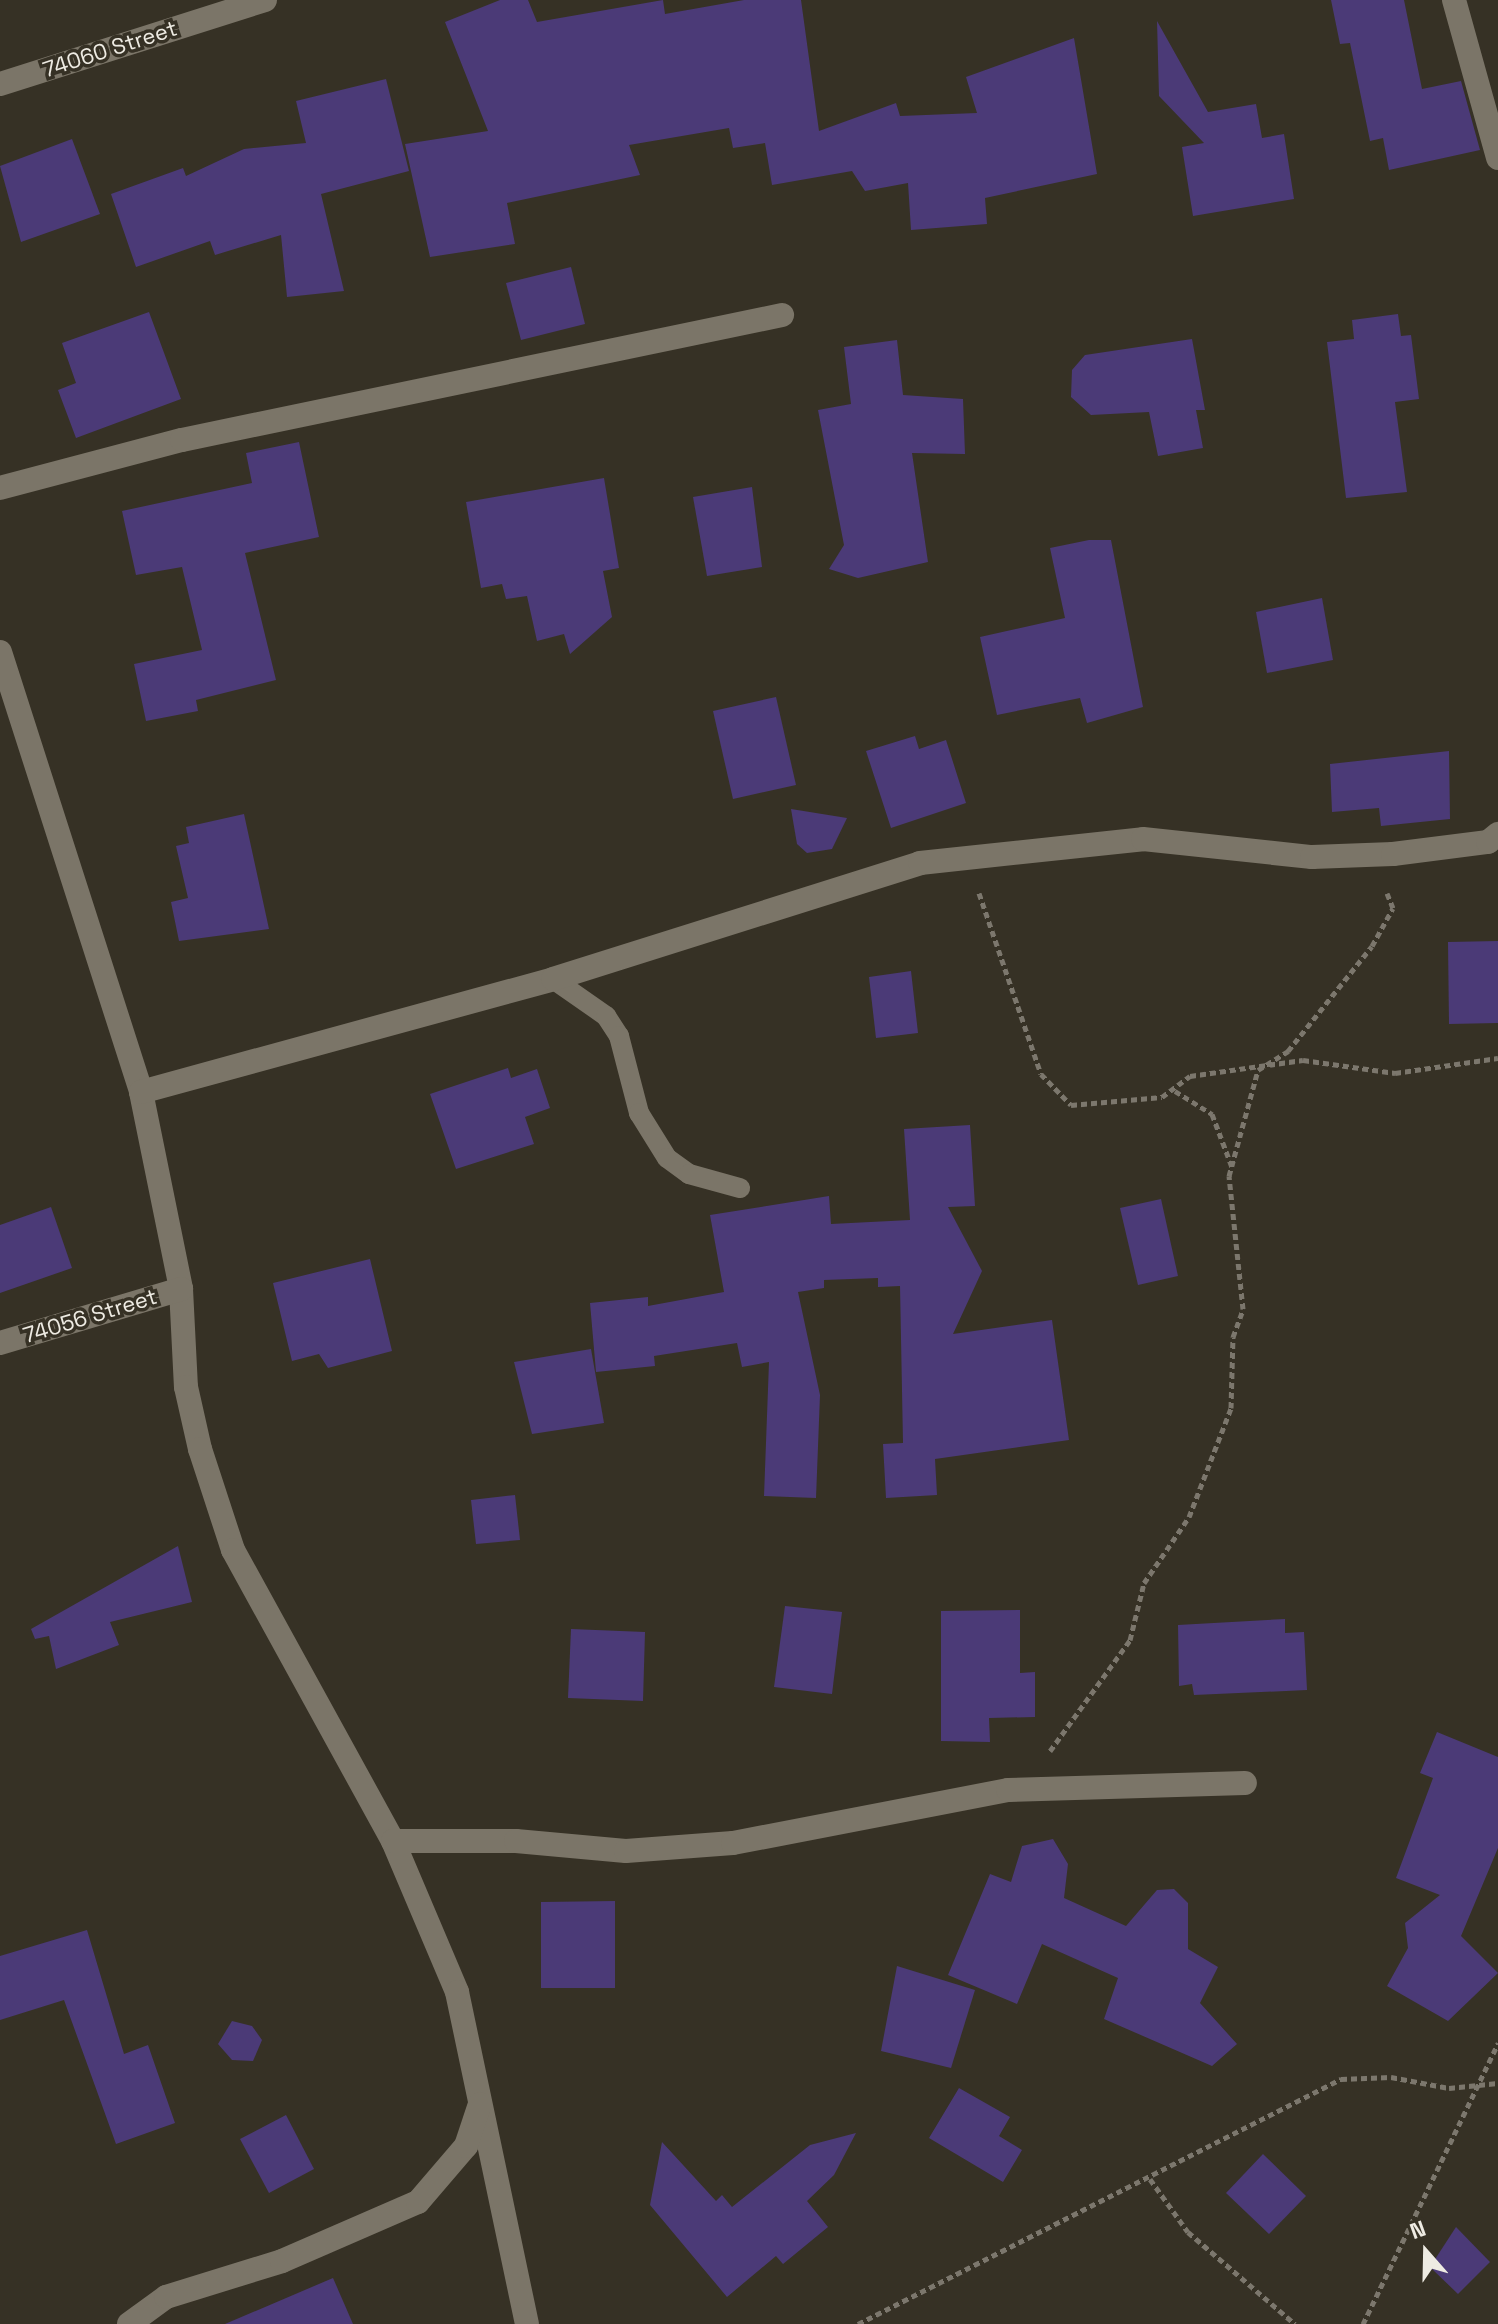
<!DOCTYPE html>
<style>
body{margin:0}
#map{position:relative;width:1498px;height:2324px;overflow:hidden;background:#363125;font-family:"Space Grotesk",sans-serif}
div>[style]{position:absolute}
.building>*{inset:0;background:#4b3a77}
.path>*{height:5px;margin-top:-2.5px;transform-origin:0;background:repeating-linear-gradient(90deg,#7c776d 0 6px,transparent 0 10px)}
.service>*{height:20px;margin:-10px;padding:0 10px;transform-origin:10px;border-radius:10px;background:#7b7568}
.minor>*{height:24px;margin:-12px;padding:0 12px;transform-origin:12px;border-radius:12px;background:#7b7568}
span{translate:-50% -50%;white-space:nowrap;text-align:center;line-height:1.15;-webkit-text-stroke:7px #363125;paint-order:stroke}
.street-label{font-size:22px;color:#eeebe3}
.north{position:absolute;left:1386px;top:2212px;width:80px;height:80px;-webkit-text-stroke:6px #363125;paint-order:stroke;rotate:340deg;font-size:22px;font-weight:700;line-height:32px;text-align:center;color:#eeebe3}
.north::after{content:'';display:block;margin:auto;width:28px;height:36px;background:#eeebe3;clip-path:polygon(50% 0,100% 100%,50% 72%,0 100%)}
</style>
<div id="map">
<div class="building">
<div style="clip-path:polygon(500px 0,528px 0,537px 22px,663px 0,665px 14px,744px 0,801px 0,819px 131px,896px 103px,900px 116px,977px 113px,966px 77px,1074px 38px,1097px 174px,985px 198px,987px 224px,911px 230px,908px 183px,865px 191px,852px 171px,772px 185px,765px 143px,733px 148px,729px 128px,629px 145px,640px 175px,507px 203px,515px 244px,430px 257px,405px 144px,488px 131px,445px 22px)"></div>
<div style="clip-path:polygon(1331px 0,1404px 0,1422px 89px,1461px 81px,1480px 150px,1389px 170px,1383px 138px,1370px 141px,1350px 43px,1340px 44px)"></div>
<div style="clip-path:polygon(1157px 21px,1208px 112px,1256px 104px,1262px 138px,1284px 134px,1294px 199px,1193px 216px,1182px 147px,1204px 143px,1159px 96px)"></div>
<div style="clip-path:polygon(386px 79px,409px 171px,321px 194px,344px 291px,287px 297px,281px 235px,215px 255px,210px 241px,136px 267px,111px 194px,183px 168px,186px 176px,244px 149px,306px 143px,296px 101px)"></div>
<div style="clip-path:polygon(72px 139px,100px 214px,21px 242px,0 166px)"></div>
<div style="clip-path:polygon(571px 267px,585px 324px,521px 340px,506px 283px)"></div>
<div style="clip-path:polygon(149px 312px,181px 399px,76px 438px,58px 390px,76px 383px,62px 343px)"></div>
<div style="clip-path:polygon(1398px 314px,1401px 336px,1411px 335px,1419px 399px,1395px 402px,1407px 492px,1346px 498px,1327px 342px,1354px 339px,1352px 320px)"></div>
<div style="clip-path:polygon(1192px 339px,1205px 410px,1196px 410px,1203px 448px,1158px 456px,1149px 412px,1091px 415px,1071px 397px,1072px 370px,1085px 355px)"></div>
<div style="clip-path:polygon(897px 340px,903px 395px,963px 399px,965px 454px,912px 453px,928px 562px,858px 578px,829px 569px,844px 545px,818px 410px,851px 404px,844px 347px)"></div>
<div style="clip-path:polygon(299px 442px,319px 537px,245px 553px,276px 680px,196px 700px,198px 711px,146px 721px,134px 664px,202px 650px,182px 567px,136px 575px,122px 511px,252px 483px,246px 453px)"></div>
<div style="clip-path:polygon(604px 478px,619px 568px,603px 571px,612px 617px,570px 654px,564px 634px,537px 641px,527px 596px,506px 599px,502px 584px,481px 588px,466px 502px)"></div>
<div style="clip-path:polygon(752px 487px,762px 567px,707px 576px,693px 497px)"></div>
<div style="clip-path:polygon(1089px 540px,1111px 540px,1143px 707px,1087px 723px,1080px 698px,997px 715px,980px 637px,1065px 618px,1050px 548px)"></div>
<div style="clip-path:polygon(1322px 598px,1333px 660px,1267px 673px,1256px 612px)"></div>
<div style="clip-path:polygon(776px 697px,796px 785px,733px 799px,713px 711px)"></div>
<div style="clip-path:polygon(915px 736px,919px 749px,946px 740px,966px 803px,891px 828px,866px 751px)"></div>
<div style="clip-path:polygon(1449px 751px,1450px 819px,1381px 826px,1379px 808px,1332px 812px,1330px 764px)"></div>
<div style="clip-path:polygon(791px 809px,847px 818px,832px 849px,807px 853px,797px 844px)"></div>
<div style="clip-path:polygon(244px 814px,269px 929px,179px 941px,171px 902px,188px 898px,176px 846px,189px 843px,186px 827px)"></div>
<div style="clip-path:polygon(1498px 941px,1498px 1023px,1449px 1024px,1448px 942px)"></div>
<div style="clip-path:polygon(911px 971px,918px 1033px,876px 1038px,869px 977px)"></div>
<div style="clip-path:polygon(508px 1068px,511px 1078px,537px 1069px,550px 1108px,525px 1117px,534px 1144px,456px 1169px,430px 1094px)"></div>
<div style="clip-path:polygon(970px 1125px,975px 1206px,948px 1207px,982px 1271px,953px 1334px,1052px 1320px,1069px 1440px,935px 1459px,937px 1495px,886px 1498px,883px 1444px,903px 1443px,900px 1286px,878px 1287px,878px 1278px,824px 1280px,824px 1288px,798px 1292px,820px 1395px,816px 1498px,764px 1496px,769px 1362px,742px 1367px,737px 1343px,654px 1356px,655px 1366px,596px 1372px,590px 1303px,648px 1297px,648px 1306px,724px 1292px,710px 1215px,829px 1196px,831px 1224px,910px 1220px,904px 1129px)"></div>
<div style="clip-path:polygon(1161px 1199px,1178px 1276px,1138px 1285px,1120px 1208px)"></div>
<div style="clip-path:polygon(51px 1207px,72px 1268px,0 1293px,0 1225px)"></div>
<div style="clip-path:polygon(370px 1259px,392px 1351px,328px 1368px,319px 1354px,292px 1361px,273px 1283px)"></div>
<div style="clip-path:polygon(591px 1349px,604px 1423px,532px 1434px,514px 1362px)"></div>
<div style="clip-path:polygon(515px 1495px,520px 1540px,476px 1544px,471px 1500px)"></div>
<div style="clip-path:polygon(178px 1546px,192px 1602px,110px 1622px,119px 1645px,56px 1669px,49px 1636px,35px 1639px,31px 1629px)"></div>
<div style="clip-path:polygon(785px 1606px,842px 1612px,832px 1694px,774px 1687px)"></div>
<div style="clip-path:polygon(1020px 1610px,1020px 1673px,1035px 1672px,1035px 1717px,989px 1718px,990px 1742px,941px 1741px,941px 1611px)"></div>
<div style="clip-path:polygon(1285px 1619px,1285px 1633px,1304px 1632px,1307px 1690px,1194px 1695px,1192px 1684px,1179px 1686px,1178px 1625px)"></div>
<div style="clip-path:polygon(571px 1629px,645px 1632px,643px 1701px,568px 1698px)"></div>
<div style="clip-path:polygon(1437px 1732px,1498px 1757px,1498px 1848px,1461px 1936px,1498px 1973px,1448px 2021px,1387px 1986px,1408px 1948px,1405px 1923px,1440px 1895px,1396px 1878px,1433px 1778px,1420px 1773px)"></div>
<div style="clip-path:polygon(1053px 1839px,1068px 1864px,1064px 1898px,1126px 1926px,1157px 1890px,1174px 1889px,1188px 1903px,1188px 1949px,1218px 1967px,1200px 2003px,1237px 2044px,1212px 2066px,1104px 2019px,1118px 1978px,1042px 1944px,1017px 2004px,948px 1975px,990px 1874px,1011px 1882px,1022px 1846px)"></div>
<div style="clip-path:polygon(615px 1901px,615px 1988px,541px 1988px,541px 1902px)"></div>
<div style="clip-path:polygon(87px 1930px,124px 2054px,148px 2045px,175px 2123px,116px 2144px,64px 2000px,0 2020px,0 1956px)"></div>
<div style="clip-path:polygon(897px 1966px,975px 1990px,951px 2068px,881px 2051px)"></div>
<div style="clip-path:polygon(232px 2021px,252px 2026px,262px 2040px,253px 2061px,232px 2060px,218px 2044px)"></div>
<div style="clip-path:polygon(959px 2088px,1010px 2117px,999px 2136px,1022px 2150px,1003px 2182px,929px 2138px)"></div>
<div style="clip-path:polygon(286px 2115px,314px 2169px,269px 2193px,240px 2139px)"></div>
<div style="clip-path:polygon(856px 2133px,834px 2175px,807px 2201px,828px 2227px,783px 2264px,776px 2256px,727px 2297px,650px 2205px,662px 2142px,716px 2201px,722px 2195px,732px 2207px,810px 2145px)"></div>
<div style="clip-path:polygon(1263px 2154px,1306px 2196px,1269px 2234px,1226px 2193px)"></div>
<div style="clip-path:polygon(1456px 2227px,1490px 2262px,1458px 2294px,1430px 2267px)"></div>
<div style="clip-path:polygon(333px 2278px,353px 2324px,225px 2324px)"></div>
</div>
<div class="path">
<div style="left:979px;top:893px;width:191px;rotate:71.1deg"></div>
<div style="left:1041px;top:1074px;width:43px;rotate:45.9deg"></div>
<div style="left:1071px;top:1105px;width:91px;rotate:-5deg"></div>
<div style="left:1162px;top:1097px;width:35px;rotate:-37deg"></div>
<div style="left:1190px;top:1076px;width:114px;rotate:-8.1deg"></div>
<div style="left:1303px;top:1060px;width:93px;rotate:8deg"></div>
<div style="left:1395px;top:1073px;width:104px;rotate:-8.3deg"></div>
<div style="left:1175px;top:1091px;width:44px;rotate:31.9deg"></div>
<div style="left:1212px;top:1114px;width:57px;rotate:69.3deg"></div>
<div style="left:1050px;top:1751px;width:137px;rotate:-54.2deg"></div>
<div style="left:1130px;top:1640px;width:59px;rotate:-76.2deg"></div>
<div style="left:1144px;top:1583px;width:80px;rotate:-55.7deg"></div>
<div style="left:1189px;top:1517px;width:117px;rotate:-68.9deg"></div>
<div style="left:1231px;top:1408px;width:71px;rotate:-88.4deg"></div>
<div style="left:1233px;top:1337px;width:30px;rotate:-70deg"></div>
<div style="left:1243px;top:1309px;width:134px;rotate:-96deg"></div>
<div style="left:1229px;top:1176px;width:110px;rotate:-74.7deg"></div>
<div style="left:1258px;top:1070px;width:36px;rotate:-32deg"></div>
<div style="left:1288px;top:1051px;width:134px;rotate:-51.3deg"></div>
<div style="left:1372px;top:946px;width:43px;rotate:-61.1deg"></div>
<div style="left:1393px;top:908px;width:16px;rotate:-112deg"></div>
<div style="left:1150px;top:2179px;width:65px;rotate:54.4deg"></div>
<div style="left:1188px;top:2232px;width:141px;rotate:40.7deg"></div>
<div style="left:858px;top:2324px;width:542px;rotate:-26.9deg"></div>
<div style="left:1341px;top:2079px;width:50px;rotate:-2.3deg"></div>
<div style="left:1391px;top:2077px;width:59px;rotate:10.7deg"></div>
<div style="left:1449px;top:2088px;width:49px;rotate:-5.8deg"></div>
<div style="left:1363px;top:2324px;width:312px;rotate:-64.3deg"></div>
</div>
<div class="service">
<div style="left:553px;top:979px;width:65px;rotate:34.9deg"></div>
<div style="left:606px;top:1016px;width:24px;rotate:57deg"></div>
<div style="left:619px;top:1036px;width:80px;rotate:75.4deg"></div>
<div style="left:639px;top:1113px;width:53px;rotate:58.1deg"></div>
<div style="left:667px;top:1158px;width:27px;rotate:36deg"></div>
<div style="left:689px;top:1174px;width:53px;rotate:15.4deg"></div>
</div>
<div class="minor">
<div style="left:1454px;top:0;width:164px;rotate:74.4deg"></div>
<div style="left:0;top:84px;width:278px;rotate:-17.6deg"></div>
<div style="left:0;top:488px;width:188px;rotate:-14.8deg"></div>
<div style="left:182px;top:440px;width:613px;rotate:-11.77deg"></div>
<div style="left:0;top:652px;width:462px;rotate:72.2deg"></div>
<div style="left:141px;top:1092px;width:201px;rotate:78.5deg"></div>
<div style="left:181px;top:1289px;width:98px;rotate:87.1deg"></div>
<div style="left:186px;top:1387px;width:64px;rotate:77.3deg"></div>
<div style="left:200px;top:1449px;width:106px;rotate:71.9deg"></div>
<div style="left:233px;top:1550px;width:332px;rotate:61.2deg"></div>
<div style="left:393px;top:1841px;width:164px;rotate:67deg"></div>
<div style="left:457px;top:1992px;width:339px;rotate:78.1deg"></div>
<div style="left:141px;top:1092px;width:427px;rotate:-15.3deg"></div>
<div style="left:553px;top:979px;width:385px;rotate:-17.5deg"></div>
<div style="left:920px;top:863px;width:224px;rotate:-6.1deg"></div>
<div style="left:1143px;top:839px;width:170px;rotate:6.1deg"></div>
<div style="left:1312px;top:857px;width:81px;rotate:-2.1deg"></div>
<div style="left:1393px;top:854px;width:96px;rotate:-7.2deg"></div>
<div style="left:1488px;top:842px;width:13px;rotate:-39deg"></div>
<div style="left:0;top:1343px;width:189px;rotate:-16.6deg"></div>
<div style="left:393px;top:1841px;width:123px"></div>
<div style="left:516px;top:1841px;width:110px;rotate:5.2deg"></div>
<div style="left:626px;top:1851px;width:107px;rotate:-4.3deg"></div>
<div style="left:733px;top:1843px;width:280px;rotate:-10.9deg"></div>
<div style="left:1008px;top:1790px;width:237px;rotate:-1.7deg"></div>
<div style="left:129px;top:2324px;width:46px;rotate:-36.1deg"></div>
<div style="left:166px;top:2297px;width:121px;rotate:-17.2deg"></div>
<div style="left:282px;top:2261px;width:148px;rotate:-23.5deg"></div>
<div style="left:418px;top:2202px;width:74px;rotate:-49.4deg"></div>
<div style="left:466px;top:2146px;width:44px;rotate:-71.6deg"></div>
</div>
<div class="street-label">
<span style="left:110px;top:49px;rotate:-18deg">74060 Street</span>
<span style="left:90px;top:1316px;rotate:-17deg">74056 Street</span>
</div>
<div class="north">N</div>
</div>
